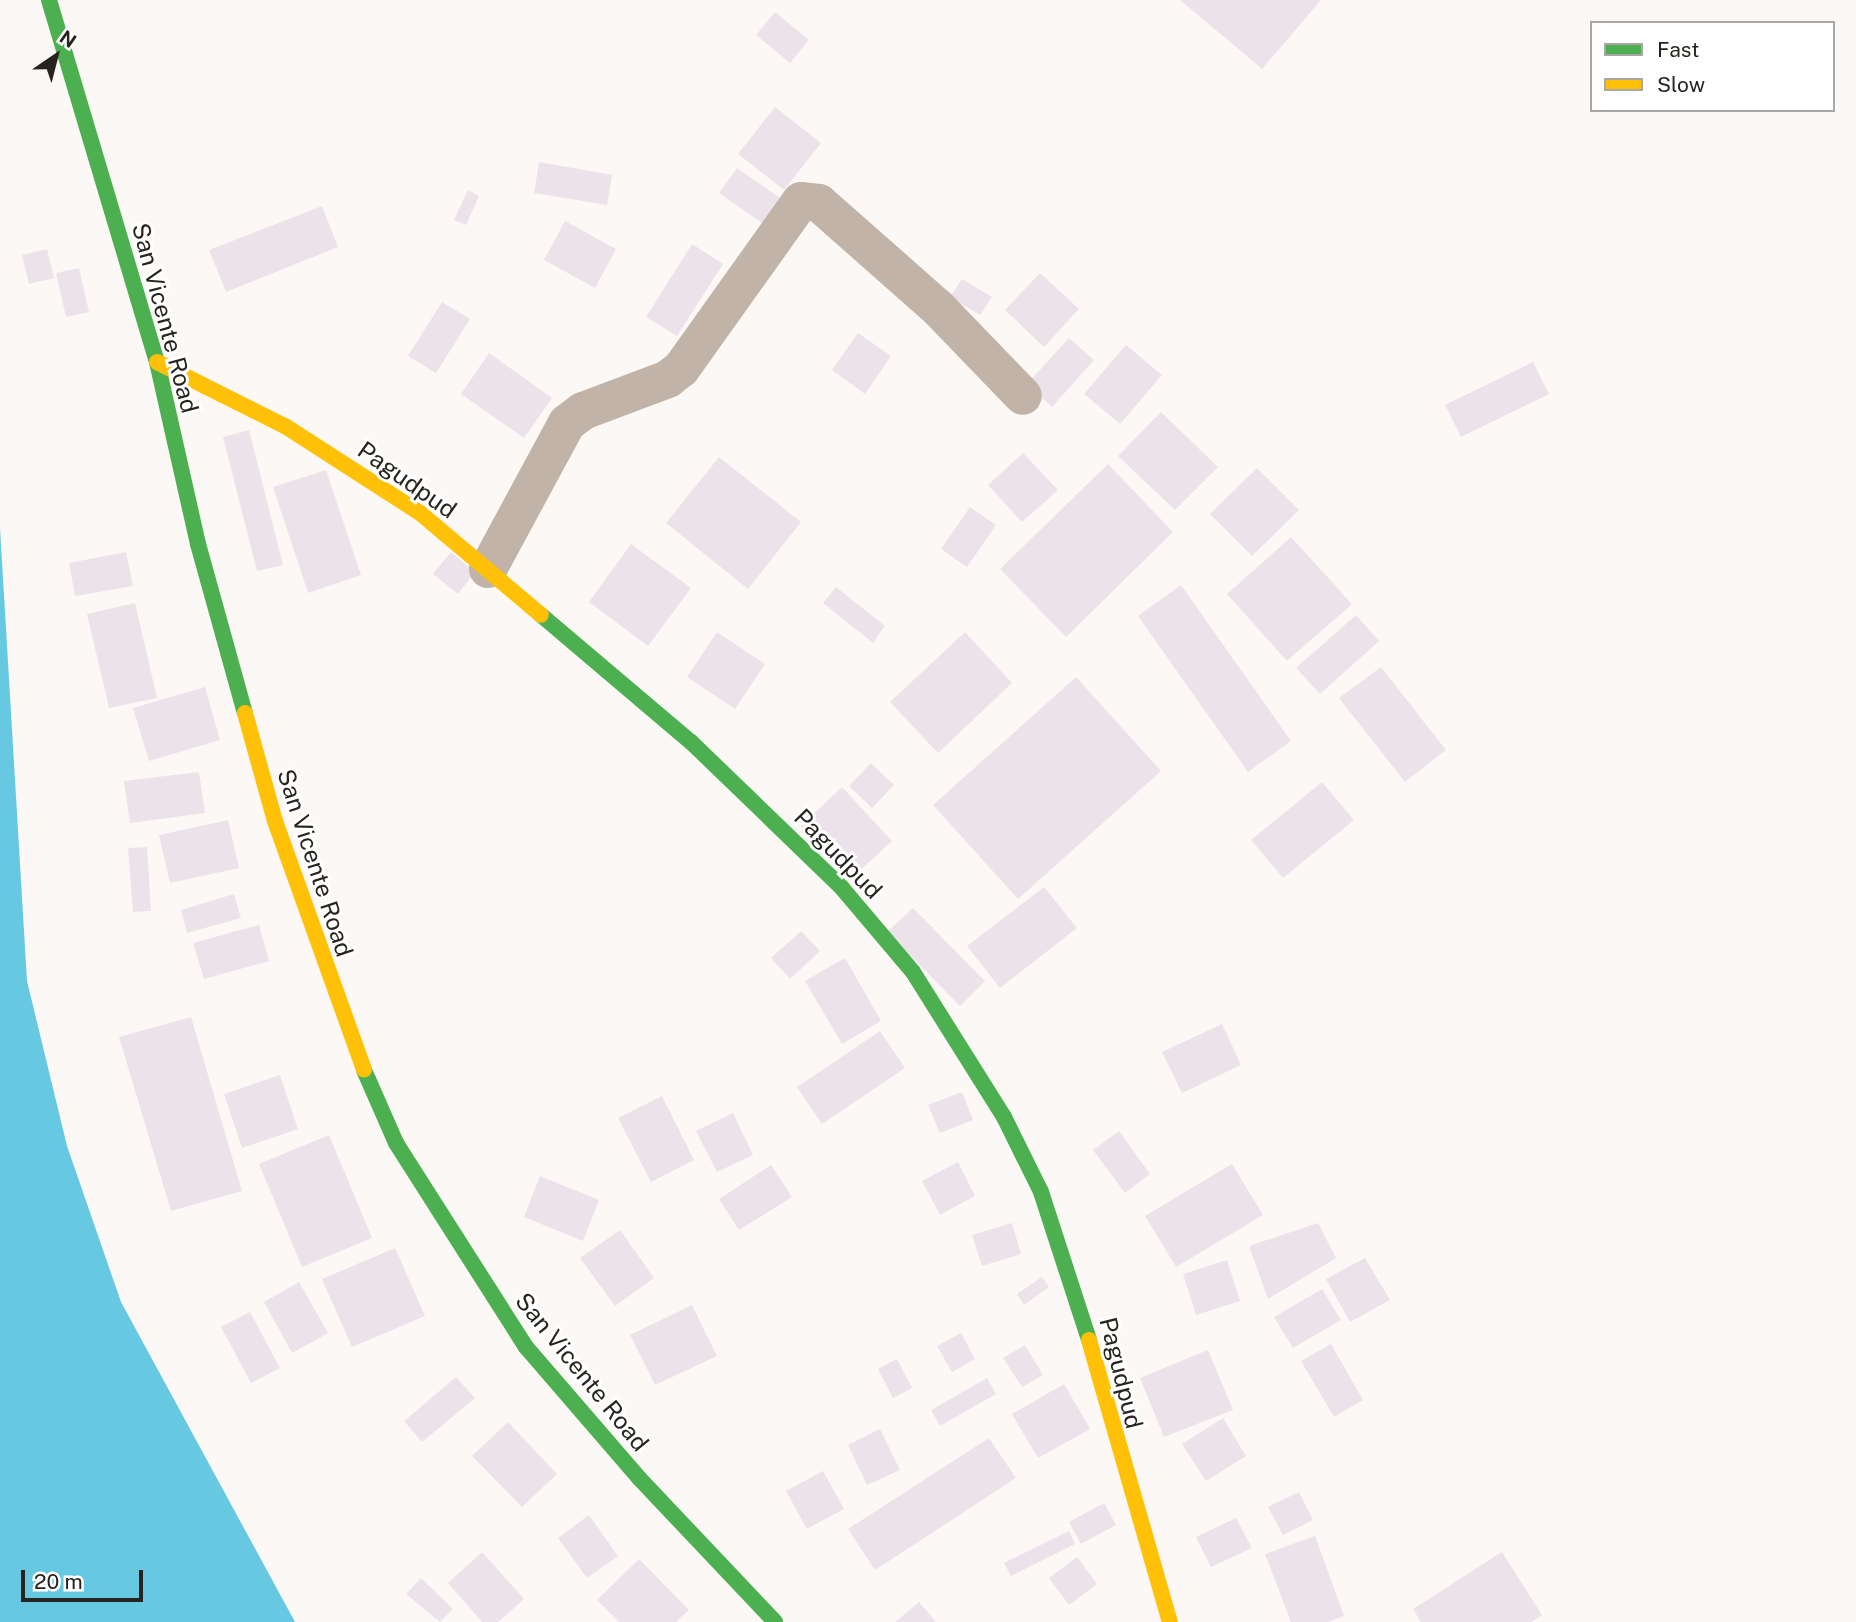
<!DOCTYPE html>
<style>
body{margin:0}
#map{position:relative;width:1856px;height:1622px;overflow:hidden;background:#fbf8f5;font-family:"Public Sans",sans-serif}
div>[style]{position:absolute}
.water>*{inset:0;background:#67c8e1}
.building>*{inset:0;background:#ece3ea}
.street>*{height:38px;margin:-19px;padding:0 19px;transform-origin:19px;border-radius:19px;background:#c1b3a8}
.fast>*{height:16px;margin:-8px;padding:0 8px;transform-origin:8px;border-radius:8px;background:#4caf50}
.slow>*{height:16px;margin:-8px;padding:0 8px;transform-origin:8px;border-radius:8px;background:#ffc107}
span{translate:-50% -50%;white-space:nowrap;text-align:center;line-height:1.15;-webkit-text-stroke:6px #fff;paint-order:stroke}
.street-label{font-size:24px;color:#272420}
.legend{position:absolute;left:1590px;top:21px;width:245px;height:91px;box-sizing:border-box;background:#fff;border:2px solid #a9a7a6;margin:0;padding:9px 12px;list-style:none;font-size:21px;color:#272420}
.legend li{display:flex;align-items:center;gap:14px;height:35px}
.legend b{width:35px;border:2px solid #a9a7a6}
.north{position:absolute;left:21px;top:21px;width:70px;height:70px;-webkit-text-stroke:5px #fff;paint-order:stroke;rotate:35deg;font-size:19px;font-weight:700;line-height:28px;text-align:center;color:#272420}
.north::after{content:'';display:block;margin:auto;width:24px;height:32px;background:#272420;clip-path:polygon(50% 0,100% 100%,50% 72%,0 100%)}
.scale{position:absolute;left:21px;top:1570px;width:122px;height:32px;box-sizing:border-box;border:4px solid #272420;border-top:0;padding-left:9px;font-size:21px;line-height:24px;white-space:nowrap;color:#272420;-webkit-text-stroke:5px #fff;paint-order:stroke}
</style>
<div id="map">
<div class="water">
<div style="clip-path:polygon(0 528px,27px 981px,67px 1146px,121px 1302px,295px 1622px,0 1622px)"></div>
</div>
<div class="building">
<div style="clip-path:polygon(1180px 0,1321px 0,1262px 69px)"></div>
<div style="clip-path:polygon(775px 12px,809px 40px,790px 63px,756px 35px)"></div>
<div style="clip-path:polygon(775px 107px,821px 143px,784px 190px,738px 154px)"></div>
<div style="clip-path:polygon(539px 162px,612px 175px,607px 205px,534px 193px)"></div>
<div style="clip-path:polygon(737px 168px,790px 205px,772px 230px,719px 193px)"></div>
<div style="clip-path:polygon(468px 190px,479px 196px,466px 225px,454px 220px)"></div>
<div style="clip-path:polygon(322px 206px,338px 247px,226px 292px,209px 250px)"></div>
<div style="clip-path:polygon(565px 221px,616px 249px,595px 288px,544px 260px)"></div>
<div style="clip-path:polygon(692px 244px,723px 264px,677px 336px,646px 317px)"></div>
<div style="clip-path:polygon(47px 249px,54px 278px,29px 284px,22px 255px)"></div>
<div style="clip-path:polygon(79px 268px,89px 312px,66px 317px,56px 273px)"></div>
<div style="clip-path:polygon(1040px 273px,1079px 309px,1044px 347px,1005px 310px)"></div>
<div style="clip-path:polygon(962px 279px,992px 297px,980px 315px,950px 297px)"></div>
<div style="clip-path:polygon(442px 302px,470px 319px,436px 373px,408px 356px)"></div>
<div style="clip-path:polygon(858px 333px,891px 356px,865px 394px,832px 370px)"></div>
<div style="clip-path:polygon(1069px 338px,1094px 360px,1052px 407px,1027px 384px)"></div>
<div style="clip-path:polygon(1126px 345px,1162px 375px,1120px 424px,1084px 394px)"></div>
<div style="clip-path:polygon(489px 353px,552px 398px,524px 438px,461px 394px)"></div>
<div style="clip-path:polygon(1533px 362px,1549px 394px,1461px 437px,1445px 405px)"></div>
<div style="clip-path:polygon(1161px 412px,1218px 467px,1175px 510px,1118px 456px)"></div>
<div style="clip-path:polygon(249px 430px,283px 565px,257px 571px,223px 437px)"></div>
<div style="clip-path:polygon(1023px 453px,1058px 490px,1022px 522px,988px 485px)"></div>
<div style="clip-path:polygon(719px 457px,801px 522px,748px 589px,666px 523px)"></div>
<div style="clip-path:polygon(1108px 464px,1173px 532px,1066px 637px,1000px 569px)"></div>
<div style="clip-path:polygon(1257px 468px,1299px 510px,1252px 556px,1210px 514px)"></div>
<div style="clip-path:polygon(326px 470px,361px 575px,308px 593px,273px 487px)"></div>
<div style="clip-path:polygon(970px 507px,996px 525px,967px 567px,941px 549px)"></div>
<div style="clip-path:polygon(1291px 537px,1352px 604px,1287px 661px,1227px 594px)"></div>
<div style="clip-path:polygon(631px 544px,691px 588px,648px 646px,589px 602px)"></div>
<div style="clip-path:polygon(126px 552px,133px 586px,75px 596px,69px 563px)"></div>
<div style="clip-path:polygon(451px 552px,475px 572px,458px 594px,433px 574px)"></div>
<div style="clip-path:polygon(1181px 585px,1291px 741px,1248px 772px,1138px 616px)"></div>
<div style="clip-path:polygon(836px 587px,885px 626px,873px 643px,823px 603px)"></div>
<div style="clip-path:polygon(135px 603px,157px 698px,109px 708px,87px 614px)"></div>
<div style="clip-path:polygon(1356px 615px,1379px 641px,1320px 694px,1296px 668px)"></div>
<div style="clip-path:polygon(717px 632px,765px 664px,735px 709px,687px 677px)"></div>
<div style="clip-path:polygon(965px 632px,1012px 683px,938px 753px,890px 702px)"></div>
<div style="clip-path:polygon(1381px 667px,1446px 750px,1405px 782px,1339px 698px)"></div>
<div style="clip-path:polygon(1076px 677px,1161px 771px,1018px 899px,933px 805px)"></div>
<div style="clip-path:polygon(205px 687px,220px 740px,149px 761px,133px 708px)"></div>
<div style="clip-path:polygon(871px 763px,894px 785px,872px 808px,849px 786px)"></div>
<div style="clip-path:polygon(199px 772px,205px 813px,130px 823px,124px 781px)"></div>
<div style="clip-path:polygon(1322px 782px,1354px 820px,1283px 878px,1251px 840px)"></div>
<div style="clip-path:polygon(842px 787px,892px 841px,851px 879px,801px 826px)"></div>
<div style="clip-path:polygon(228px 820px,239px 868px,170px 883px,159px 835px)"></div>
<div style="clip-path:polygon(147px 847px,151px 911px,133px 912px,128px 848px)"></div>
<div style="clip-path:polygon(1044px 887px,1077px 928px,1000px 988px,967px 946px)"></div>
<div style="clip-path:polygon(234px 894px,241px 918px,187px 933px,181px 910px)"></div>
<div style="clip-path:polygon(913px 908px,985px 981px,960px 1006px,887px 932px)"></div>
<div style="clip-path:polygon(259px 925px,269px 961px,204px 979px,193px 943px)"></div>
<div style="clip-path:polygon(801px 931px,820px 951px,790px 979px,771px 958px)"></div>
<div style="clip-path:polygon(845px 958px,881px 1021px,842px 1044px,805px 981px)"></div>
<div style="clip-path:polygon(191px 1017px,242px 1191px,171px 1211px,119px 1037px)"></div>
<div style="clip-path:polygon(1222px 1024px,1241px 1065px,1182px 1093px,1162px 1052px)"></div>
<div style="clip-path:polygon(880px 1031px,905px 1068px,822px 1124px,797px 1087px)"></div>
<div style="clip-path:polygon(280px 1075px,298px 1129px,242px 1148px,224px 1094px)"></div>
<div style="clip-path:polygon(962px 1092px,973px 1120px,940px 1133px,928px 1105px)"></div>
<div style="clip-path:polygon(662px 1096px,694px 1160px,651px 1182px,618px 1118px)"></div>
<div style="clip-path:polygon(733px 1113px,753px 1155px,717px 1172px,696px 1131px)"></div>
<div style="clip-path:polygon(1119px 1131px,1150px 1174px,1125px 1193px,1093px 1150px)"></div>
<div style="clip-path:polygon(329px 1135px,372px 1238px,302px 1267px,259px 1164px)"></div>
<div style="clip-path:polygon(958px 1162px,975px 1196px,940px 1215px,922px 1181px)"></div>
<div style="clip-path:polygon(1232px 1164px,1263px 1215px,1176px 1267px,1145px 1216px)"></div>
<div style="clip-path:polygon(771px 1165px,792px 1197px,739px 1230px,719px 1199px)"></div>
<div style="clip-path:polygon(540px 1176px,599px 1200px,583px 1241px,524px 1217px)"></div>
<div style="clip-path:polygon(1012px 1223px,1021px 1254px,982px 1266px,972px 1235px)"></div>
<div style="clip-path:polygon(1318px 1223px,1336px 1258px,1268px 1299px,1249px 1246px)"></div>
<div style="clip-path:polygon(620px 1230px,654px 1278px,615px 1306px,580px 1258px)"></div>
<div style="clip-path:polygon(395px 1248px,425px 1316px,352px 1347px,322px 1279px)"></div>
<div style="clip-path:polygon(1365px 1258px,1390px 1300px,1350px 1322px,1326px 1279px)"></div>
<div style="clip-path:polygon(1227px 1260px,1240px 1301px,1196px 1315px,1183px 1274px)"></div>
<div style="clip-path:polygon(1042px 1277px,1049px 1287px,1024px 1305px,1017px 1294px)"></div>
<div style="clip-path:polygon(299px 1282px,328px 1333px,292px 1353px,264px 1302px)"></div>
<div style="clip-path:polygon(1322px 1289px,1341px 1320px,1293px 1348px,1274px 1317px)"></div>
<div style="clip-path:polygon(692px 1305px,717px 1356px,655px 1385px,630px 1335px)"></div>
<div style="clip-path:polygon(250px 1312px,280px 1368px,251px 1383px,221px 1327px)"></div>
<div style="clip-path:polygon(961px 1333px,975px 1359px,952px 1372px,937px 1346px)"></div>
<div style="clip-path:polygon(1331px 1344px,1363px 1400px,1334px 1417px,1301px 1361px)"></div>
<div style="clip-path:polygon(1025px 1345px,1043px 1375px,1022px 1387px,1003px 1358px)"></div>
<div style="clip-path:polygon(1208px 1350px,1233px 1410px,1164px 1437px,1140px 1378px)"></div>
<div style="clip-path:polygon(897px 1359px,912px 1388px,893px 1398px,878px 1369px)"></div>
<div style="clip-path:polygon(456px 1377px,475px 1398px,422px 1442px,404px 1421px)"></div>
<div style="clip-path:polygon(987px 1378px,996px 1394px,940px 1426px,931px 1410px)"></div>
<div style="clip-path:polygon(1064px 1384px,1090px 1429px,1038px 1458px,1012px 1414px)"></div>
<div style="clip-path:polygon(1223px 1418px,1246px 1456px,1206px 1481px,1182px 1444px)"></div>
<div style="clip-path:polygon(508px 1422px,557px 1474px,522px 1507px,472px 1456px)"></div>
<div style="clip-path:polygon(880px 1429px,900px 1470px,867px 1485px,848px 1445px)"></div>
<div style="clip-path:polygon(989px 1438px,1016px 1478px,875px 1570px,848px 1529px)"></div>
<div style="clip-path:polygon(823px 1471px,844px 1509px,807px 1529px,786px 1491px)"></div>
<div style="clip-path:polygon(1299px 1492px,1313px 1520px,1283px 1535px,1268px 1507px)"></div>
<div style="clip-path:polygon(1104px 1503px,1116px 1525px,1081px 1544px,1069px 1522px)"></div>
<div style="clip-path:polygon(589px 1515px,618px 1556px,587px 1578px,558px 1538px)"></div>
<div style="clip-path:polygon(1236px 1518px,1252px 1548px,1211px 1567px,1196px 1537px)"></div>
<div style="clip-path:polygon(1069px 1531px,1075px 1544px,1011px 1576px,1004px 1563px)"></div>
<div style="clip-path:polygon(1315px 1536px,1344px 1616px,1328px 1622px,1291px 1622px,1265px 1554px)"></div>
<div style="clip-path:polygon(482px 1552px,524px 1599px,498px 1622px,482px 1622px,448px 1583px)"></div>
<div style="clip-path:polygon(1502px 1552px,1542px 1615px,1531px 1622px,1421px 1622px,1413px 1609px)"></div>
<div style="clip-path:polygon(1077px 1557px,1097px 1584px,1069px 1605px,1049px 1578px)"></div>
<div style="clip-path:polygon(639px 1559px,689px 1610px,676px 1622px,619px 1622px,597px 1600px)"></div>
<div style="clip-path:polygon(421px 1578px,453px 1609px,440px 1622px,406px 1594px)"></div>
<div style="clip-path:polygon(919px 1602px,936px 1622px,895px 1622px)"></div>
</div>
<div class="street">
<div style="left:488px;top:569px;width:166px;rotate:-61.6deg"></div>
<div style="left:567px;top:423px;width:20px;rotate:-37deg"></div>
<div style="left:583px;top:411px;width:91px;rotate:-20.6deg"></div>
<div style="left:668px;top:379px;width:16px;rotate:-38deg"></div>
<div style="left:681px;top:369px;width:206px;rotate:-54.5deg"></div>
<div style="left:801px;top:201px;width:18px;rotate:6deg"></div>
<div style="left:819px;top:203px;width:159px;rotate:41.4deg"></div>
<div style="left:938px;top:308px;width:122px;rotate:46deg"></div>
</div>
<div class="fast">
<div style="left:49px;top:0;width:378px;rotate:73.4deg"></div>
<div style="left:157px;top:362px;width:187px;rotate:77.3deg"></div>
<div style="left:198px;top:544px;width:175px;rotate:74.5deg"></div>
<div style="left:541px;top:615px;width:197px;rotate:40.3deg"></div>
<div style="left:691px;top:742px;width:210px;rotate:44deg"></div>
<div style="left:842px;top:888px;width:110px;rotate:49.8deg"></div>
<div style="left:913px;top:972px;width:171px;rotate:57.9deg"></div>
<div style="left:1004px;top:1117px;width:84px;rotate:63.7deg"></div>
<div style="left:1041px;top:1192px;width:156px;rotate:72deg"></div>
<div style="left:364px;top:1070px;width:80px;rotate:66.3deg"></div>
<div style="left:396px;top:1143px;width:242px;rotate:57.5deg"></div>
<div style="left:526px;top:1347px;width:173px;rotate:49.2deg"></div>
<div style="left:639px;top:1478px;width:198px;rotate:46.6deg"></div>
</div>
<div class="slow">
<div style="left:157px;top:362px;width:143px;rotate:26.6deg"></div>
<div style="left:285px;top:426px;width:161px;rotate:32.8deg"></div>
<div style="left:420px;top:513px;width:158px;rotate:40.1deg"></div>
<div style="left:245px;top:713px;width:112px;rotate:74.5deg"></div>
<div style="left:275px;top:821px;width:264px;rotate:70.3deg"></div>
<div style="left:1089px;top:1340px;width:293px;rotate:74deg"></div>
</div>
<div class="street-label">
<span style="left:165px;top:318px;rotate:75deg">San Vicente Road</span>
<span style="left:407px;top:480px;rotate:35deg">Pagudpud</span>
<span style="left:838px;top:854px;rotate:46deg">Pagudpud</span>
<span style="left:315px;top:863px;rotate:72deg">San Vicente Road</span>
<span style="left:582px;top:1372px;rotate:51deg">San Vicente Road</span>
<span style="left:1121px;top:1373px;rotate:76deg">Pagudpud</span>
</div>
<ul class="legend">
<li><b style="height:9px;background:#4caf50"></b>Fast</li>
<li><b style="height:9px;background:#ffc107"></b>Slow</li>
</ul>
<div class="north">N</div>
<div class="scale">20 m</div>
</div>
